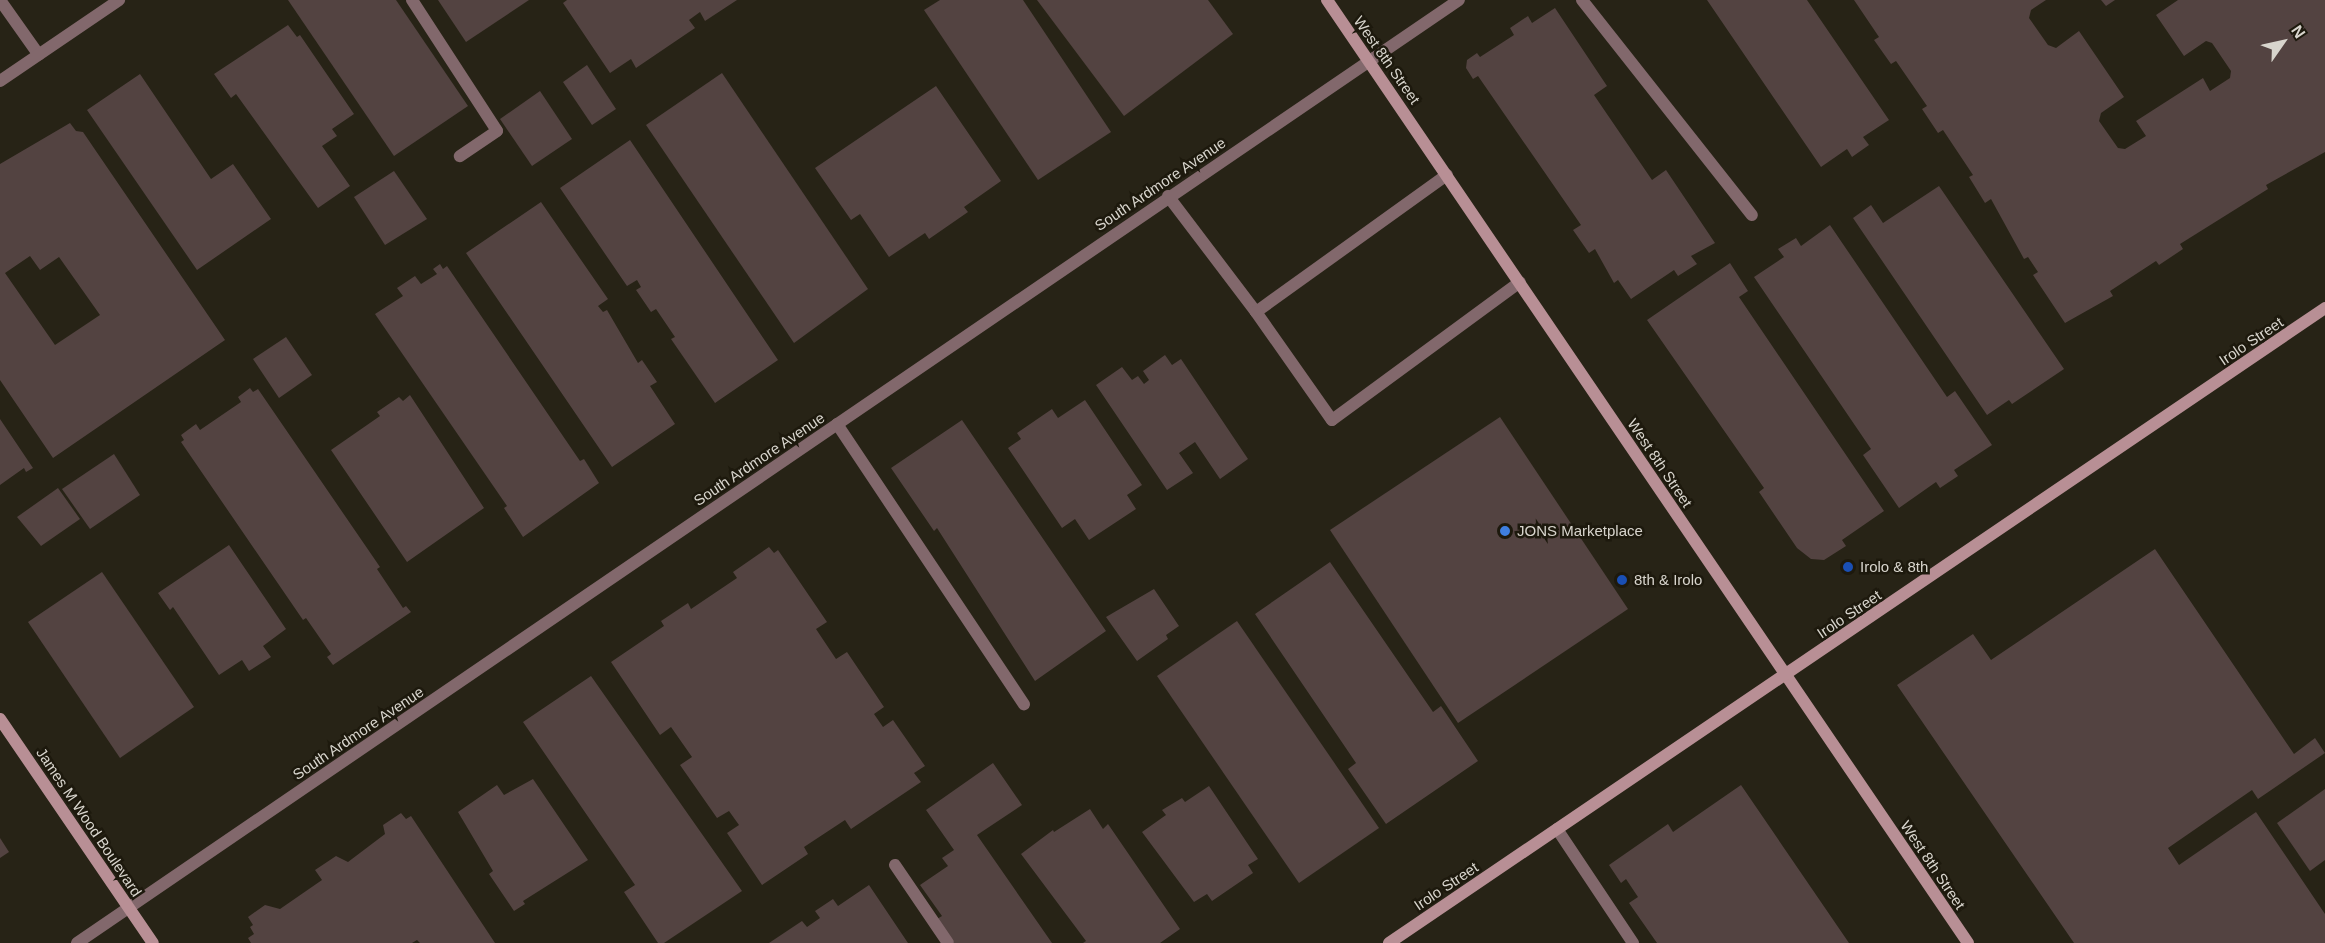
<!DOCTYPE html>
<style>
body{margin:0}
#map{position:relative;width:2325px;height:943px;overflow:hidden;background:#272316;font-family:Arial,sans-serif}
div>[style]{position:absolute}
.building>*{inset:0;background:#534341}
.lane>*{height:12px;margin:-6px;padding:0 6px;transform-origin:6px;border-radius:6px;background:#82686c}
.street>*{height:12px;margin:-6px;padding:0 6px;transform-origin:6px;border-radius:6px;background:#82686c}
.secondary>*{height:12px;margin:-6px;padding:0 6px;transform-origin:6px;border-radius:6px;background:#b88f95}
.dots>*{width:16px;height:16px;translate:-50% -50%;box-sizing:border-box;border:3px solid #1d190d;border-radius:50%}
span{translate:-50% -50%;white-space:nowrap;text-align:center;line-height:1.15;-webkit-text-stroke:5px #1d190d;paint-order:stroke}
.street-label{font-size:15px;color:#d8d5cd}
.poi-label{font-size:15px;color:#d8d5cd}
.left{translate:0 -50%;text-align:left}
.north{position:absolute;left:2253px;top:12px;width:60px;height:60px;-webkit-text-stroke:4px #1d190d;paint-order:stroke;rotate:56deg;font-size:16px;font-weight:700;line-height:24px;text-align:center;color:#d8d5cd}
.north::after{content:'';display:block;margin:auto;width:21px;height:27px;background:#d8d5cd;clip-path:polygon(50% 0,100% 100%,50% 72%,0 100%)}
</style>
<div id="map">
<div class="building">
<div style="clip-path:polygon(288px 0,396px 0,468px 106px,394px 156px)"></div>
<div style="clip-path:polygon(438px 0,529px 0,466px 42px)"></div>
<div style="clip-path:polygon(567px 0,737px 0,705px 21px,700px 12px,689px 20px,695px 28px,636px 68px,631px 59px,610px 73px,563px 3px)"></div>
<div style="clip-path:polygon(940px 0,1023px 0,1111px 132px,1038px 180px,924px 10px)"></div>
<div style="clip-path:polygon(1037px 0,1208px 0,1233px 34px,1124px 116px)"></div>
<div style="clip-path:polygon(1707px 0,1807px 0,1889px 120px,1863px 137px,1869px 145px,1852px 157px,1847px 149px,1821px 167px)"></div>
<div style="clip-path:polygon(1854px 0,2046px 0,2031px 10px,2029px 18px,2048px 45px,2056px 48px,2079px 31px,2124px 97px,2101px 113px,2099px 121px,2118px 148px,2125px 149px,2146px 136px,2136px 121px,2203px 78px,2210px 91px,2230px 78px,2231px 71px,2212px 43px,2206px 41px,2184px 56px,2156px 15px,2178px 0,2325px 0,2325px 152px,2266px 185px,2268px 189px,2180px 244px,2183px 249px,2159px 265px,2156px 261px,2110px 291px,2113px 296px,2065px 323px,2033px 275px,2038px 272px,2028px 257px,2024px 259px,1991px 199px,1985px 203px,1969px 177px,1973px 175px,1943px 130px,1938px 133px,1922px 109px,1927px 106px,1896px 61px,1891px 64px,1874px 40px,1879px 37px)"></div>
<div style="clip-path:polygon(2101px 0,2115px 0,2106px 6px)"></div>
<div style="clip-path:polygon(1555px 8px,1607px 86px,1594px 95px,1652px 180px,1666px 170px,1715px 243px,1691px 256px,1697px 264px,1678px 276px,1674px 270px,1631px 299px,1618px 280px,1614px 283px,1595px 249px,1589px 253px,1573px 230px,1581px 225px,1478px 76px,1473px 79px,1466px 68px,1467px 60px,1477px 53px,1480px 57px,1514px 35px,1510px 28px,1528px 16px,1532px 23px)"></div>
<div style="clip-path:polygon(288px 25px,297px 37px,300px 35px,354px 114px,332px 129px,337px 136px,322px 146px,350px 186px,318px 208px,236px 94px,231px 98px,214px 74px)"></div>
<div style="clip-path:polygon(587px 65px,616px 109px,592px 125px,563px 82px)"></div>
<div style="clip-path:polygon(722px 73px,868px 289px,794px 343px,646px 125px)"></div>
<div style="clip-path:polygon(140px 74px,211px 179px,233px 164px,271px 219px,197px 270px,87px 110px)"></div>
<div style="clip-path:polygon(936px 86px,1001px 181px,964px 207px,968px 212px,929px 239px,925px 233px,889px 257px,860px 214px,851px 220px,815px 168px)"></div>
<div style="clip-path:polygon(540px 91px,572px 139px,532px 166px,500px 119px)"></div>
<div style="clip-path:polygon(evenodd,70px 123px,76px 131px,83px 132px,225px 340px,53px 458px,0 380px,0 164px,70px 123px,30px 256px,40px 270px,59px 257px,100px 315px,55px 345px,5px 273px,30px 256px)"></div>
<div style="clip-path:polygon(630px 140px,778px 360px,715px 403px,671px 339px,675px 337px,656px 309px,651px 312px,636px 290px,641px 287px,637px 280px,627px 286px,560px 188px)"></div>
<div style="clip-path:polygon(394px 171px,427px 219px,385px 245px,354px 197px)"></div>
<div style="clip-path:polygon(1939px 186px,2064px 369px,2012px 404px,2009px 400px,1987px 415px,1853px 218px,1871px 205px,1883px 223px)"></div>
<div style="clip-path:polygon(541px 202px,608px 299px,598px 306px,603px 312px,607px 310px,638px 363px,642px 360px,657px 382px,650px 386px,675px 424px,612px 467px,466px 253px)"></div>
<div style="clip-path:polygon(1830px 225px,1947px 397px,1955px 391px,1992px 445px,1954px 470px,1958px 476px,1940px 488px,1936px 482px,1899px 508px,1863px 455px,1871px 449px,1754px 277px,1784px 257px,1778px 249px,1796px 238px,1801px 246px)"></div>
<div style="clip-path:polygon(1730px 263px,1748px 291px,1739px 297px,1884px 511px,1842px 540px,1846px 546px,1824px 560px,1811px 559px,1797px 548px,1759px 492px,1764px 488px,1647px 320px)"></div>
<div style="clip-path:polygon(440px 264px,443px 269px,447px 266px,580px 461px,584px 459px,599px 483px,523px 537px,504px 508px,507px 506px,375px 314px,403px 296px,397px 288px,415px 276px,421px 284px,437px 274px,433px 269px)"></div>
<div style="clip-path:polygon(286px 337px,312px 375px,279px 398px,253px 359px)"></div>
<div style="clip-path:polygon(1165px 355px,1172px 365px,1181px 359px,1248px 459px,1220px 479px,1195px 442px,1179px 453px,1193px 473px,1167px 490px,1096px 385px,1122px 367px,1132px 380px,1138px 376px,1144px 384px,1149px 380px,1143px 371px)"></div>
<div style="clip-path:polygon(250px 388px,253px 392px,258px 389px,380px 567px,377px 569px,403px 608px,406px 606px,411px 612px,333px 665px,327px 657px,331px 654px,306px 618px,303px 620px,181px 442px,184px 440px,181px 435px,196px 424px,200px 430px,241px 402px,238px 397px)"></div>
<div style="clip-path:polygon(410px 395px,484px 508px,407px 562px,331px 450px,380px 416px,377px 412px,399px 397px,403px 401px)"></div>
<div style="clip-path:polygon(1085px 400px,1142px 485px,1127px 495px,1136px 509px,1089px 540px,1075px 519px,1062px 528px,1008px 448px,1021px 439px,1017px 433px,1052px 409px,1058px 418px)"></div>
<div style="clip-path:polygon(1500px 417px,1628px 609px,1458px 723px,1330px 530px)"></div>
<div style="clip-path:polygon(0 419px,33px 468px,26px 472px,24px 468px,0 485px)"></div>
<div style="clip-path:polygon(962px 420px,1106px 631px,1035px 681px,937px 528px,934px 531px,891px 468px)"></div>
<div style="clip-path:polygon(114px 454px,140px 495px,90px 529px,62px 489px)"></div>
<div style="clip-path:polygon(58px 488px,80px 519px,41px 546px,17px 517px)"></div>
<div style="clip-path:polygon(229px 545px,286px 629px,263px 646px,271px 657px,249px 671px,242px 660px,219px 675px,173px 607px,170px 610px,158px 593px)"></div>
<div style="clip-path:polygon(769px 547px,774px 553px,778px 550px,827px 622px,816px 629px,836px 659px,847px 652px,884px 707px,874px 714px,883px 727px,893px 720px,925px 766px,914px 773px,921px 782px,851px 829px,845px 820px,804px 847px,808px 854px,762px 885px,727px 833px,739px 825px,729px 811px,717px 818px,680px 765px,692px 757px,671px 727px,660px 735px,611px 662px,664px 626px,661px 621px,688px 603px,691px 609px,737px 578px,733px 572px)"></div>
<div style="clip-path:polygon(2155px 549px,2294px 754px,2315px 738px,2325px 753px,2258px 799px,2252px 790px,2168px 848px,2179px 865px,2256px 812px,2325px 914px,2325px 943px,2074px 943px,1897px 685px,1973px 634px,1991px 660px)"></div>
<div style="clip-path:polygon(1330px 562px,1433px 712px,1441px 706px,1478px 761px,1386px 824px,1348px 769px,1356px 763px,1255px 614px)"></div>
<div style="clip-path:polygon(102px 572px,194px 707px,120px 758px,28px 622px)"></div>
<div style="clip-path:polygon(1154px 589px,1179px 626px,1166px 635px,1168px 639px,1137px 661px,1106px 617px)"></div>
<div style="clip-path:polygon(1237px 621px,1379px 828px,1299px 883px,1157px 676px)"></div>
<div style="clip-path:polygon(591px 676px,742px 891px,664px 943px,658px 943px,624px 892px,635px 885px,523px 722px)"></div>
<div style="clip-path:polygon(993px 763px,1022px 805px,977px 835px,1052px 943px,954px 943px,937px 919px,942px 916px,920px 885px,948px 866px,942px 858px,954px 850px,926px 810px)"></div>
<div style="clip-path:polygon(533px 779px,588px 860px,523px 901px,525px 904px,514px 911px,489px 874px,493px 871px,458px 812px,497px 785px,504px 795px)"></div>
<div style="clip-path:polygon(1741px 785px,1849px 943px,1657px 943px,1629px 903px,1638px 897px,1626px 879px,1621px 883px,1609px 865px,1668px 824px,1673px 832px)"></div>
<div style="clip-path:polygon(1209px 786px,1258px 859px,1248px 865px,1253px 873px,1212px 901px,1207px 894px,1194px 902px,1142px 832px,1166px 815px,1162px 810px,1182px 798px,1185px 802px)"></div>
<div style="clip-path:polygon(2325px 789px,2325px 860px,2310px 871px,2277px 823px)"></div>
<div style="clip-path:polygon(1090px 809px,1103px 829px,1108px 824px,1180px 929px,1160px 943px,1083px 943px,1086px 941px,1021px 854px,1053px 830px,1054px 832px)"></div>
<div style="clip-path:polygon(401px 813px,406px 819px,411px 816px,495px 943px,420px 943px,417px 940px,412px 943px,251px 943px,248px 938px,254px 934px,250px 927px,253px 925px,248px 917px,265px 905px,280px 909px,322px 880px,315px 870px,336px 856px,348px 862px,385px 834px,383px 825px)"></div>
<div style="clip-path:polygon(0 838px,9px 852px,0 858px)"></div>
<div style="clip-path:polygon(869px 885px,908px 943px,769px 943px,802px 921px,807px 927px,820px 918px,815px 911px,833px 899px,838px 906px)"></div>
</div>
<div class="lane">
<div style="left:0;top:0;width:67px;rotate:54.7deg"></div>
<div style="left:412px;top:0;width:156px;rotate:57deg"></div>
<div style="left:497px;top:131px;width:45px;rotate:146deg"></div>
<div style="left:1582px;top:0;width:274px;rotate:51.7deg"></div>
<div style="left:1168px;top:196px;width:146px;rotate:52.8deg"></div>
<div style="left:1256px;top:312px;width:235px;rotate:-35.7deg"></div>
<div style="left:1256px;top:312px;width:132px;rotate:54.9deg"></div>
<div style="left:1332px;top:420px;width:233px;rotate:-36.3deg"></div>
<div style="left:837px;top:424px;width:337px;rotate:56.3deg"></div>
<div style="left:1557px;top:829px;width:137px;rotate:56.3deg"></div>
<div style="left:895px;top:865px;width:94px;rotate:55.8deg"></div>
</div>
<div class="street">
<div style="left:0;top:81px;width:144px;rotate:-34.2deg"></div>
<div style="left:77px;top:943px;width:1673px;rotate:-34.31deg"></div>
</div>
<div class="secondary">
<div style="left:1327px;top:0;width:1140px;rotate:55.79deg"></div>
<div style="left:0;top:719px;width:271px;rotate:55.7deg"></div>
<div style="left:1389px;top:943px;width:1131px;rotate:-34.15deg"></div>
</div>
<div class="dots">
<div style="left:1505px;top:531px;background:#3f7fe0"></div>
<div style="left:1848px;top:567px;background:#1a4fb4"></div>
<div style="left:1622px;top:580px;background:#1a4fb4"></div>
</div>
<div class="street-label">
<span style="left:1387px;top:60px;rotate:55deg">West 8th Street</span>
<span style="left:1160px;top:184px;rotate:-34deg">South Ardmore Avenue</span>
<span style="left:2251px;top:341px;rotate:-34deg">Irolo Street</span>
<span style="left:759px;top:459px;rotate:-34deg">South Ardmore Avenue</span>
<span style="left:1660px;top:463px;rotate:56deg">West 8th Street</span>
<span style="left:1849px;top:614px;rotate:-34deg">Irolo Street</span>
<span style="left:358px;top:733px;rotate:-34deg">South Ardmore Avenue</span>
<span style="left:89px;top:822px;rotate:56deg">James M Wood Boulevard</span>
<span style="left:1933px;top:865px;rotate:56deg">West 8th Street</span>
<span style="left:1446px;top:886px;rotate:-34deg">Irolo Street</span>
</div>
<div class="poi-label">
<span class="left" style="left:1517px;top:531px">JONS Marketplace</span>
<span class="left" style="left:1860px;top:567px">Irolo &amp; 8th</span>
<span class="left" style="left:1634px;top:580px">8th &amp; Irolo</span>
</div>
<div class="north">N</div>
</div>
